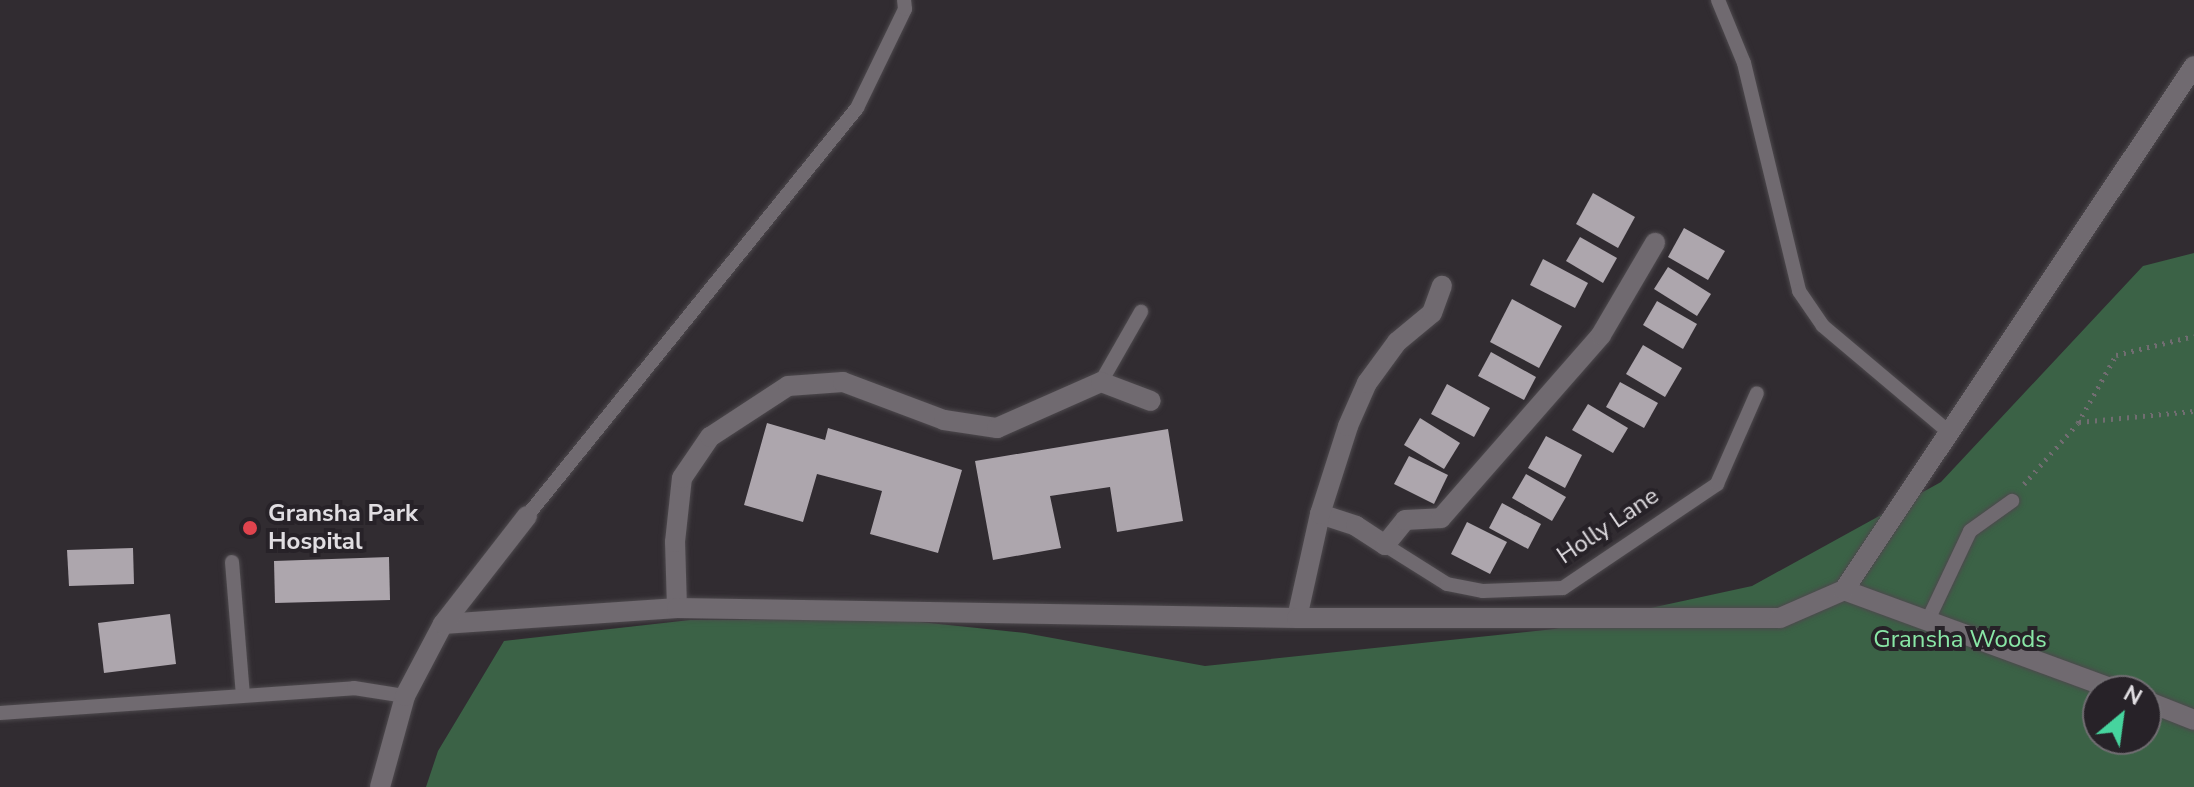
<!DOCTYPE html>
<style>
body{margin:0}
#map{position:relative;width:2194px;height:787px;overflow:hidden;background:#312c31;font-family:"Nunito Sans",sans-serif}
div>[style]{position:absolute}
.green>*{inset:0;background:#3b6246}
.building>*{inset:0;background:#ada6ad}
.path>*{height:5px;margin-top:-2.5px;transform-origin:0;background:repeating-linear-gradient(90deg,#716d71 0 2px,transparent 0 8px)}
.roads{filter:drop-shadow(0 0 2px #4d494d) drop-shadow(0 0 2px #4d494d)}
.lane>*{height:14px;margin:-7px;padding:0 7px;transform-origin:7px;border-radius:7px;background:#706a70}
.street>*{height:20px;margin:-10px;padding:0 10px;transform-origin:10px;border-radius:10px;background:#706a70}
.dots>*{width:22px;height:22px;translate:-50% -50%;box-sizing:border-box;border:4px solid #272228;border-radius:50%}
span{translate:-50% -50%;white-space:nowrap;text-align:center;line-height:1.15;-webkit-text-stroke:8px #272228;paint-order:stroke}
.poi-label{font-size:24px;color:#e1dee2;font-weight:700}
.left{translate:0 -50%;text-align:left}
.street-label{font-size:24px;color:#e1dee2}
.park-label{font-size:24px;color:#89e7a6}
.north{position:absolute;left:2082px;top:675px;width:80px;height:80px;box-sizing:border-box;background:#272228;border:2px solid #716d72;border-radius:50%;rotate:29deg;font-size:22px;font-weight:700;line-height:32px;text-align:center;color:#e1dee2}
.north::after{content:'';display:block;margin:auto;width:28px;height:36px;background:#46d49e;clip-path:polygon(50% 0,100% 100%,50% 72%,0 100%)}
</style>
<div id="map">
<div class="green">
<div style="clip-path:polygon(evenodd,2194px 253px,2194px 787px,426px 787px,438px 751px,504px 641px,690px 620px,891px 619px,1025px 633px,1205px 666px,1554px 629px,1752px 586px,1941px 482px,2143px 266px,2194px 253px,2098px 691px,2146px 691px,2146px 739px,2098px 739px,2098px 691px)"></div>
</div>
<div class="building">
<div style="clip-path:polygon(1593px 193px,1635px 217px,1618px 248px,1576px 224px)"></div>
<div style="clip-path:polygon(1684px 228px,1725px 251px,1708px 280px,1668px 257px)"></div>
<div style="clip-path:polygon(1580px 237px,1617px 258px,1603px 283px,1566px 261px)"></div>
<div style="clip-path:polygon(1543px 259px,1588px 283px,1575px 308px,1530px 285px)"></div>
<div style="clip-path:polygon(1668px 267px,1711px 294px,1697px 316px,1654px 289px)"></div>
<div style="clip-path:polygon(1512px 299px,1562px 326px,1539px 368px,1490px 342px)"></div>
<div style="clip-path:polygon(1657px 301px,1697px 324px,1683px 349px,1643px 325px)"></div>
<div style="clip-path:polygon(1643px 345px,1682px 368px,1665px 397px,1626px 374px)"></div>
<div style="clip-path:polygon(1491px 352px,1536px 377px,1524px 400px,1478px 376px)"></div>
<div style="clip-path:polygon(1620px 382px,1658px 403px,1644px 428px,1606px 407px)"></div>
<div style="clip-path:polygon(1447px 384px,1490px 408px,1474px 437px,1431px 414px)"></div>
<div style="clip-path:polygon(1588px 404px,1628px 428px,1613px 453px,1572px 430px)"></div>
<div style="clip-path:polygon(1420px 418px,1460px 443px,1444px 469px,1404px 445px)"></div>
<div style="clip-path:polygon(767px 423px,825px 440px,828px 428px,962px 470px,938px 553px,870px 534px,882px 491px,817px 474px,803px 522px,744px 505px)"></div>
<div style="clip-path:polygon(1168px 429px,1183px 521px,1117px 532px,1110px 487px,1050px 496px,1061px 548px,993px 560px,975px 461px)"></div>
<div style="clip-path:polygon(1546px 436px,1582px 455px,1565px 488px,1528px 468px)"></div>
<div style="clip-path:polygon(1409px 456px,1448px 475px,1434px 504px,1394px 484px)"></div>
<div style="clip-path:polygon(1526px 474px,1566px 497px,1552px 521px,1512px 498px)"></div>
<div style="clip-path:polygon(1502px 503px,1541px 524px,1528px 549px,1489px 528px)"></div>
<div style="clip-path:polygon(1467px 522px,1507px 542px,1490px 574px,1451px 554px)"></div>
<div style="clip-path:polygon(133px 548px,134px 584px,69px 586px,67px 550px)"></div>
<div style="clip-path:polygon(389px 557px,390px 600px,275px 603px,274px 561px)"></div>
<div style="clip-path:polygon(170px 614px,176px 664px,104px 673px,98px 623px)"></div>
</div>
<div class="path">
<div style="left:2079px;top:422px;width:116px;rotate:-5.5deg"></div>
<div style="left:2024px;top:484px;width:81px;rotate:-48.5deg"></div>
<div style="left:2078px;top:423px;width:78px;rotate:-60.8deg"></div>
<div style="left:2116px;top:355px;width:80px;rotate:-13.7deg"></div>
</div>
<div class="roads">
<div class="lane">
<div style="left:1718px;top:0;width:68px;rotate:67.6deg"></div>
<div style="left:1744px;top:63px;width:235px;rotate:76.4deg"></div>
<div style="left:1799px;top:291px;width:42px;rotate:55.6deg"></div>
<div style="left:1823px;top:326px;width:165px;rotate:40.1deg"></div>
<div style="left:1101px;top:382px;width:81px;rotate:-60.3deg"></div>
<div style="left:527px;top:516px;width:525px;rotate:-51.03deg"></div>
<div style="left:857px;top:108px;width:110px;rotate:-64.1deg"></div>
<div style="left:905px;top:9px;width:9px;rotate:-96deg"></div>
<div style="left:1385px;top:545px;width:73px;rotate:32.2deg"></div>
<div style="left:1447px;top:584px;width:37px;rotate:11deg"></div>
<div style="left:1483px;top:591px;width:80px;rotate:-2.1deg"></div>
<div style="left:1563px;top:588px;width:186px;rotate:-34deg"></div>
<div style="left:1717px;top:484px;width:99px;rotate:-66.3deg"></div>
<div style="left:232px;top:562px;width:133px;rotate:85.3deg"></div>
<div style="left:1928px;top:620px;width:98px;rotate:-64.7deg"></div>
<div style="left:1970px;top:531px;width:52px;rotate:-35.5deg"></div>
<div style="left:0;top:713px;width:355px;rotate:-4deg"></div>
<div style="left:354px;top:688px;width:52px;rotate:8.9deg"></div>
</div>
<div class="street">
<div style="left:1320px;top:514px;width:38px;rotate:18deg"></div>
<div style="left:1356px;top:526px;width:35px;rotate:33deg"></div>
<div style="left:1385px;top:545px;width:32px;rotate:-51deg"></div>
<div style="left:1405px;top:520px;width:36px;rotate:-3deg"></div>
<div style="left:1441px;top:518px;width:243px;rotate:-48.8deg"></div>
<div style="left:1601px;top:335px;width:107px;rotate:-59.6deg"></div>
<div style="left:1844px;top:590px;width:293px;rotate:20.2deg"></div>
<div style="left:677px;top:608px;width:66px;rotate:-91.7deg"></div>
<div style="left:675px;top:542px;width:64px;rotate:-83.8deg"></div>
<div style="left:682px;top:478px;width:50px;rotate:-55.7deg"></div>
<div style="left:710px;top:437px;width:93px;rotate:-33.2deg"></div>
<div style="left:788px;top:386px;width:55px;rotate:-4.2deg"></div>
<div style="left:843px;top:382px;width:108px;rotate:20.6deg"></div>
<div style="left:944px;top:420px;width:54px;rotate:8.6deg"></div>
<div style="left:997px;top:428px;width:114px;rotate:-23.9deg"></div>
<div style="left:1101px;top:382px;width:53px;rotate:20.8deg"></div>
<div style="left:1297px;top:618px;width:107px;rotate:-77.5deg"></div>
<div style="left:1320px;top:514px;width:92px;rotate:-72.3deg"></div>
<div style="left:1348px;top:426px;width:47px;rotate:-66.2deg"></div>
<div style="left:1367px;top:383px;width:51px;rotate:-53.8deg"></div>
<div style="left:1397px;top:342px;width:45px;rotate:-39.6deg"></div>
<div style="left:1432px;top:313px;width:29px;rotate:-70deg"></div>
<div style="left:443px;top:624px;width:235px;rotate:-3.9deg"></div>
<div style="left:677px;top:608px;width:620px;rotate:0.92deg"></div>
<div style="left:1297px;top:618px;width:483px"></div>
<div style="left:1780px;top:618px;width:70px;rotate:-23.6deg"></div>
<div style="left:1844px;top:590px;width:630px;rotate:-56.26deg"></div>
<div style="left:2146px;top:701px;width:52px;rotate:21.6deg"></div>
<div style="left:380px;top:787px;width:94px;rotate:-74.6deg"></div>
<div style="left:405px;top:696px;width:81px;rotate:-62.2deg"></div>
<div style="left:443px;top:624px;width:137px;rotate:-52.1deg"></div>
</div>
</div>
<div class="dots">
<div style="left:250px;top:528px;background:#e0444e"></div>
</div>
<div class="poi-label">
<span class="left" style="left:268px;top:528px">Gransha Park<br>Hospital</span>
</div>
<div class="street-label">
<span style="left:1608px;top:526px;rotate:-34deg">Holly Lane</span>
</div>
<div class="park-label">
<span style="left:1960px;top:640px">Gransha Woods</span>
</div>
<div class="north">N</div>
</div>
